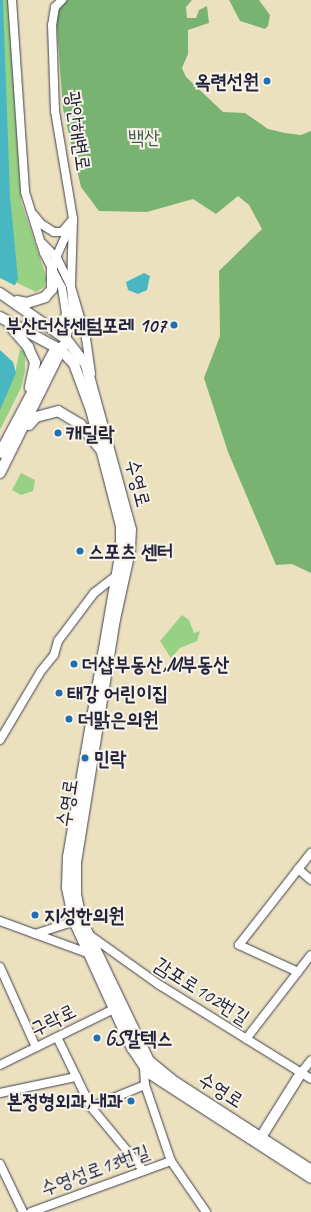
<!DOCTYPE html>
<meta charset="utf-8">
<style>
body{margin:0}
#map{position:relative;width:311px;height:1212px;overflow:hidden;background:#ebe1bf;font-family:Caveat,"Poor Story",sans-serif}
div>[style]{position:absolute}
.green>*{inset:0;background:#97d184}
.forest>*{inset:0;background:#79b372}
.water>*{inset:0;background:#48b7c2}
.pier>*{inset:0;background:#ebe1bf}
.roads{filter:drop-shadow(0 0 1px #403f4f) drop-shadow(0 0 1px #403f4f)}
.minor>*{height:8px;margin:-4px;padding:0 4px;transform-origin:4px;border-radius:4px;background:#fff}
.major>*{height:10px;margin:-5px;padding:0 5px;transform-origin:5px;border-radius:5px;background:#fff}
.dots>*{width:11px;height:11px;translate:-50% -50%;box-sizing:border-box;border:2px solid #f7f3e8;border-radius:50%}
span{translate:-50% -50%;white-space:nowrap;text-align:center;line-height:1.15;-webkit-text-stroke:4px #f7f3e8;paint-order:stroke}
.poi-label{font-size:20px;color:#22223b;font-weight:700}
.right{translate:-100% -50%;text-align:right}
.left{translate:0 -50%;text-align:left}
.street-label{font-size:20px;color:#22223b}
.park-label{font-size:20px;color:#455751}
</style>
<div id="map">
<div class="green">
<div style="clip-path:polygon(0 0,8px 0,21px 201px,47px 279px,44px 287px,36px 292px,9px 279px,0 148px)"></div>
<div style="clip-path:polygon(20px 349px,25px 352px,25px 371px,21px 388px,0 430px,0 397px,14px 378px)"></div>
<div style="clip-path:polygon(21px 473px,35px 480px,33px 491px,21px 495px,12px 490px)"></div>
<div style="clip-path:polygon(182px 615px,189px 620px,194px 633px,200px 631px,197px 641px,180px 648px,171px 658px,160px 641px)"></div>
</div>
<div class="forest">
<div style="clip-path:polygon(67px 0,192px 0,186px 7px,187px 18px,196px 18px,199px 10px,207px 6px,209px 23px,188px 30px,188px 54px,182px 68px,186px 77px,223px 112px,245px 113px,268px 129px,285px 133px,301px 135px,311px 131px,311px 573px,292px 564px,276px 565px,228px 452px,204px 378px,220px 336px,219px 271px,262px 229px,249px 205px,238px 196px,216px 214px,193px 199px,147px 212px,99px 211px,81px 187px,63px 109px,56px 13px)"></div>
<div style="clip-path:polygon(229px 0,259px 0,270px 15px,268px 26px,265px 29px,240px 21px)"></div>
</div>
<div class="water">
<div style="clip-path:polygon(0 0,3px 0,10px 196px,18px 279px,0 316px)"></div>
<div style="clip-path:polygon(144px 273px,150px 276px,147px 290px,138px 294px,128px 290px,126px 282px)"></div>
<div style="clip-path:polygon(0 350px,13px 362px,16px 373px,0 410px)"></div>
</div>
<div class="pier">
<div style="clip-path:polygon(0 278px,18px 287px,0 318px)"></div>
</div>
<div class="roads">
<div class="minor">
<div style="left:12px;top:0;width:192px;rotate:86.1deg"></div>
<div style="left:25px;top:192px;width:64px;rotate:72.7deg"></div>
<div style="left:44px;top:253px;width:39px;rotate:63deg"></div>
<div style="left:62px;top:288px;width:25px;rotate:81deg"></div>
<div style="left:66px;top:313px;width:22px;rotate:103deg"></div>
<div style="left:62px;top:0;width:10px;rotate:135deg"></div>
<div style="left:55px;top:7px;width:18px;rotate:99deg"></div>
<div style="left:52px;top:25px;width:86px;rotate:88deg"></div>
<div style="left:55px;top:111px;width:109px;rotate:80.5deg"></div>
<div style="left:73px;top:219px;width:68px;rotate:91.7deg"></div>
<div style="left:71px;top:287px;width:53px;rotate:73.6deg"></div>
<div style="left:86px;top:338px;width:36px;rotate:82deg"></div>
<div style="left:33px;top:214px;width:13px;rotate:51deg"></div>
<div style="left:41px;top:224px;width:15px;rotate:32deg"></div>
<div style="left:54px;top:232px;width:8px"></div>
<div style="left:62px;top:232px;width:17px;rotate:-50deg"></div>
<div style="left:40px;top:241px;width:24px;rotate:45deg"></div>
<div style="left:57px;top:258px;width:32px;rotate:64deg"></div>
<div style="left:71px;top:287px;width:24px;rotate:85deg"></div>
<div style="left:73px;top:311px;width:29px;rotate:104deg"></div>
<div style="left:54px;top:262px;width:42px;rotate:-65.9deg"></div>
<div style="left:0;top:740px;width:80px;rotate:-59.3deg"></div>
<div style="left:41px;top:671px;width:21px;rotate:-51deg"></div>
<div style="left:54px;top:655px;width:15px;rotate:-74deg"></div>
<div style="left:58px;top:641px;width:60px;rotate:-53.1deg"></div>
<div style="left:94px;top:593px;width:34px;rotate:-38deg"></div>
<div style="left:298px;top:869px;width:17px;rotate:40deg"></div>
<div style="left:0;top:921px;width:93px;rotate:20.2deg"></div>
<div style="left:35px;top:934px;width:45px;rotate:-18deg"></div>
<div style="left:88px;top:934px;width:86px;rotate:35.5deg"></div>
<div style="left:158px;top:984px;width:180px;rotate:31.8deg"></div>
<div style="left:0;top:967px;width:88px;rotate:65.8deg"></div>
<div style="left:298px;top:972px;width:65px;rotate:-155.4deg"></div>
<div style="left:239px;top:945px;width:117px;rotate:-52deg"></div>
<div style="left:57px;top:1037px;width:78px;rotate:64.1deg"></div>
<div style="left:91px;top:1107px;width:83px;rotate:50.4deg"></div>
<div style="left:246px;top:1039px;width:106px;rotate:-52.3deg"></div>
<div style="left:0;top:1065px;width:134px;rotate:-26.2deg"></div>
<div style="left:144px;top:1067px;width:18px;rotate:87deg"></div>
<div style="left:145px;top:1085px;width:80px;rotate:71.1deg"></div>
<div style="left:171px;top:1161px;width:62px;rotate:55.5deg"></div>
<div style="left:301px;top:1073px;width:16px;rotate:-52deg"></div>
<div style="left:0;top:1093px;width:78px;rotate:-11.9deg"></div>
<div style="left:91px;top:1107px;width:58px;rotate:-22.2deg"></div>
<div style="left:0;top:1164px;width:53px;rotate:64.4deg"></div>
<div style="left:31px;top:1212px;width:149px;rotate:-20deg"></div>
</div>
<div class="major">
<div style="left:0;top:293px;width:80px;rotate:34.9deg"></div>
<div style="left:66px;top:339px;width:33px;rotate:52deg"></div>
<div style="left:86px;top:365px;width:170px;rotate:74.7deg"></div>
<div style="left:131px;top:529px;width:22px;rotate:93deg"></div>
<div style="left:130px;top:551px;width:70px;rotate:102.4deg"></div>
<div style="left:115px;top:619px;width:247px;rotate:99.1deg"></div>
<div style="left:76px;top:863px;width:31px;rotate:90deg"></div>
<div style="left:76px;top:894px;width:25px;rotate:79deg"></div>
<div style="left:81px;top:919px;width:157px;rotate:64.4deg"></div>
<div style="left:149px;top:1061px;width:33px;rotate:39deg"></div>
<div style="left:175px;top:1082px;width:162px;rotate:32.9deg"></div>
<div style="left:17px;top:301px;width:10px;rotate:11deg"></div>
<div style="left:27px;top:303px;width:19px;rotate:-18deg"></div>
<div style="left:45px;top:297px;width:11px;rotate:-49deg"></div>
<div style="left:52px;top:289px;width:25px;rotate:-90deg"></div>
<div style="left:0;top:317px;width:69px;rotate:28.4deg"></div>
<div style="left:61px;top:350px;width:19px;rotate:47deg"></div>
<div style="left:74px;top:364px;width:49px;rotate:69.7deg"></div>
<div style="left:91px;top:410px;width:120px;rotate:75.5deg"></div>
<div style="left:121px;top:526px;width:24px;rotate:90deg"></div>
<div style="left:121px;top:550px;width:312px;rotate:99.8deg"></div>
<div style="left:68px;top:857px;width:31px;rotate:92deg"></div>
<div style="left:67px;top:888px;width:34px;rotate:78deg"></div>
<div style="left:74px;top:921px;width:140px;rotate:65.5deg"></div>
<div style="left:132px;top:1048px;width:30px;rotate:56deg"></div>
<div style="left:149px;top:1073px;width:193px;rotate:32.9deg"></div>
<div style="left:10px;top:326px;width:28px;rotate:49deg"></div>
<div style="left:28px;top:347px;width:17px;rotate:66deg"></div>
<div style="left:35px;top:363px;width:25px;rotate:102deg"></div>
<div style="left:29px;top:425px;width:11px;rotate:-49deg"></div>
<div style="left:36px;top:417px;width:23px;rotate:-15deg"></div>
<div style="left:58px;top:411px;width:26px;rotate:31deg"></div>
<div style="left:80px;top:424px;width:32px;rotate:51deg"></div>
<div style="left:0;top:453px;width:118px;rotate:-62.1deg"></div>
<div style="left:0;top:473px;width:142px;rotate:-63.6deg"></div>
<div style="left:261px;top:1137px;width:75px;rotate:-58deg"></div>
</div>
</div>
<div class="dots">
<div style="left:267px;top:81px;background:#1f6fb2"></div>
<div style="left:174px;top:325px;background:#1f6fb2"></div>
<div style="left:58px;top:433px;background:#1f6fb2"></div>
<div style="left:80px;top:551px;background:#1f6fb2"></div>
<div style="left:74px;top:664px;background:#1f6fb2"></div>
<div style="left:59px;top:693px;background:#1f6fb2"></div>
<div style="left:69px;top:719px;background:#1f6fb2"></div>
<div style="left:85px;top:758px;background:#1f6fb2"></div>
<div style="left:35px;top:915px;background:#1f6fb2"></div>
<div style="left:97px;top:1038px;background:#1f6fb2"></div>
<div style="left:131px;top:1101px;background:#1f6fb2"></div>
</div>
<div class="poi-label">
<span class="right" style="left:259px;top:81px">옥련선원</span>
<span class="right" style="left:166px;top:325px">부산더샵센텀포레 107</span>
<span class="left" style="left:66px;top:433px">캐딜락</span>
<span class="left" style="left:88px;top:551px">스포츠 센터</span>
<span class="left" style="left:82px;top:664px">더샵부동산,M부동산</span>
<span class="left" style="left:67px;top:693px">태강 어린이집</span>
<span class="left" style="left:78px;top:719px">더맑은의원</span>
<span class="left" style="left:94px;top:758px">민락</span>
<span class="left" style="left:44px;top:915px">지성한의원</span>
<span class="left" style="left:105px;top:1038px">GS칼텍스</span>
<span class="right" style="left:123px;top:1101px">본정형외과,내과</span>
</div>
<div class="street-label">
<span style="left:78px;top:131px;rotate:82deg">광안해변로</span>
<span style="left:138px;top:483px;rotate:76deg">수영로</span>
<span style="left:67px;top:803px;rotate:-81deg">수영로</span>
<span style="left:202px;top:991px;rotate:32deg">감포로102번길</span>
<span style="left:53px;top:1020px;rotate:-26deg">구락로</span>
<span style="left:221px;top:1090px;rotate:32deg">수영로</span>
<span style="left:95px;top:1170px;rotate:-20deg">수영성로13번길</span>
</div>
<div class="park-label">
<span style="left:144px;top:137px">백산</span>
</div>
</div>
